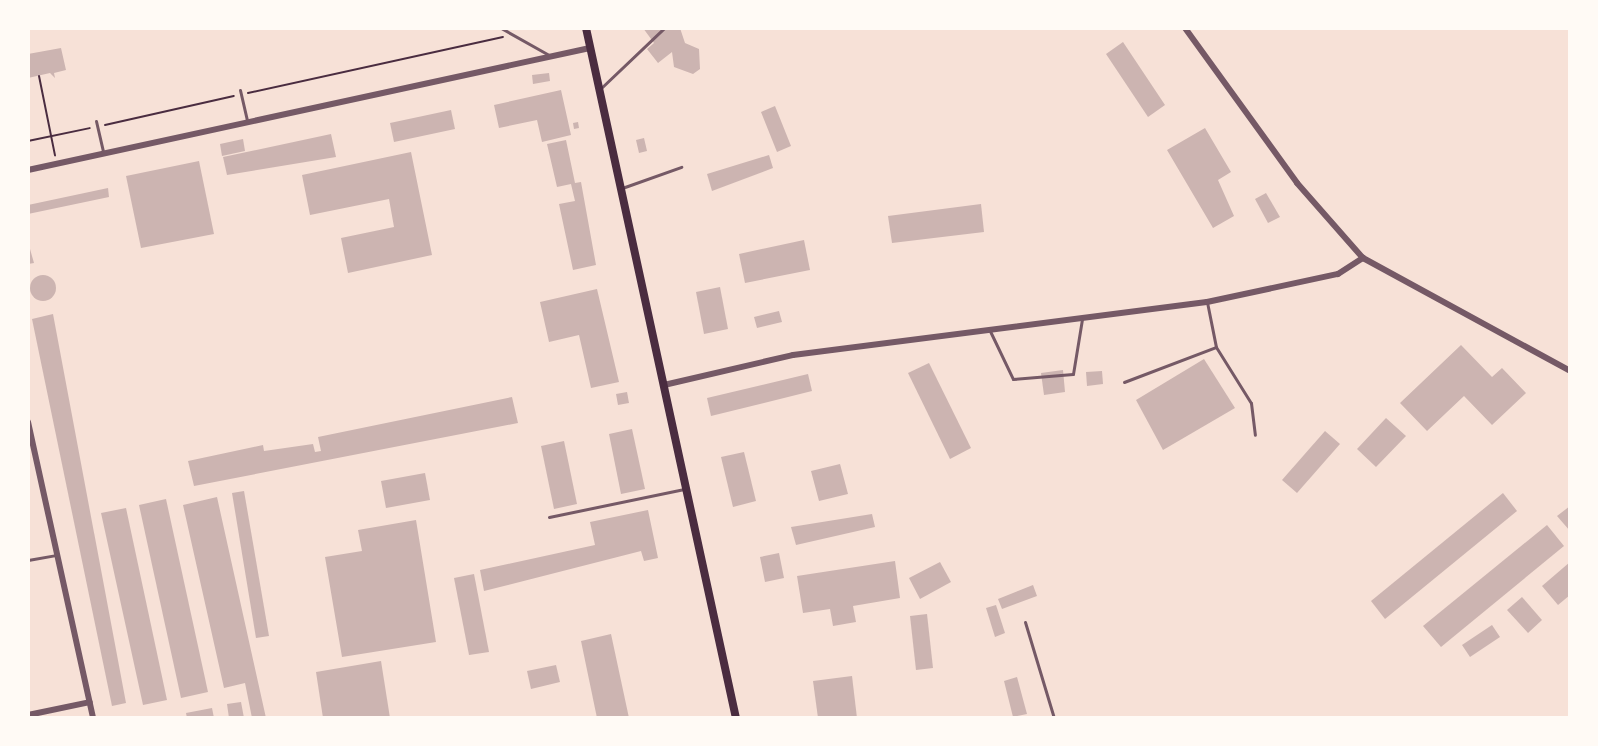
<!DOCTYPE html>
<style>
body{margin:0}
#map{position:relative;width:1598px;height:746px;overflow:hidden;background:#f7e1d7;font-family:"Fira Sans Condensed",sans-serif}
div>[style]{position:absolute}
.building>*{inset:0;background:#ccb4b1}
.round{border-radius:50%}
.path>*{height:2px;margin:-1px;padding:0 1px;transform-origin:1px;border-radius:1px;background:#4a2c40}
.service>*{height:3px;margin:-1.5px;padding:0 1.5px;transform-origin:1.5px;border-radius:1.5px;background:#755966}
.minor>*{height:6px;margin:-3px;padding:0 3px;transform-origin:3px;border-radius:3px;background:#755966}
.secondary>*{height:8px;margin:-4px;padding:0 4px;transform-origin:4px;border-radius:4px;background:#4a2c40}
span{translate:-50% -50%;white-space:nowrap;text-align:center;line-height:1.15;-webkit-text-stroke:4.5px #fffaf5;paint-order:stroke}
.frame{position:absolute;inset:0;border:30px solid #fffaf5;pointer-events:none}
</style>
<div id="map">
<div class="building">
<div style="clip-path:polygon(643px 28px,680px 28px,685px 43px,699px 49px,700px 69px,693px 74px,674px 67px,672px 52px,658px 63px,647px 49px,654px 43px)"></div>
<div style="clip-path:polygon(1123px 42px,1165px 105px,1148px 117px,1106px 54px)"></div>
<div style="clip-path:polygon(61px 48px,66px 70px,54px 73px,55px 78px,50px 73px,28px 78px,28px 54px)"></div>
<div style="clip-path:polygon(549px 73px,550px 81px,533px 84px,532px 75px)"></div>
<div style="clip-path:polygon(561px 90px,571px 135px,542px 142px,537px 120px,499px 128px,494px 105px)"></div>
<div style="clip-path:polygon(775px 106px,791px 146px,777px 152px,761px 112px)"></div>
<div style="clip-path:polygon(451px 110px,455px 129px,394px 142px,390px 123px)"></div>
<div style="clip-path:polygon(578px 122px,579px 128px,574px 129px,573px 123px)"></div>
<div style="clip-path:polygon(1205px 128px,1231px 172px,1218px 180px,1234px 216px,1213px 228px,1167px 150px)"></div>
<div style="clip-path:polygon(331px 134px,336px 157px,227px 175px,223px 157px)"></div>
<div style="clip-path:polygon(644px 138px,647px 151px,639px 153px,636px 140px)"></div>
<div style="clip-path:polygon(243px 139px,245px 151px,222px 156px,220px 144px)"></div>
<div style="clip-path:polygon(566px 140px,575px 183px,581px 182px,596px 265px,573px 270px,559px 204px,575px 201px,571px 184px,557px 187px,547px 144px)"></div>
<div style="clip-path:polygon(411px 152px,432px 255px,348px 273px,341px 238px,394px 227px,389px 199px,310px 215px,302px 175px)"></div>
<div style="clip-path:polygon(769px 155px,773px 168px,712px 191px,707px 174px)"></div>
<div style="clip-path:polygon(199px 161px,214px 234px,141px 248px,126px 176px)"></div>
<div style="clip-path:polygon(108px 188px,109px 197px,28px 214px,28px 205px)"></div>
<div style="clip-path:polygon(1266px 193px,1280px 217px,1268px 223px,1255px 199px)"></div>
<div style="clip-path:polygon(981px 204px,984px 232px,892px 243px,888px 216px)"></div>
<div style="clip-path:polygon(804px 240px,810px 270px,745px 283px,739px 254px)"></div>
<div style="clip-path:polygon(28px 242px,34px 263px,28px 264px)"></div>
<div class="round" style="left:30px;top:275px;width:26px;height:26px"></div>
<div style="clip-path:polygon(720px 287px,728px 329px,704px 334px,696px 292px)"></div>
<div style="clip-path:polygon(597px 289px,619px 382px,591px 388px,579px 335px,549px 342px,540px 302px)"></div>
<div style="clip-path:polygon(779px 311px,782px 322px,757px 328px,754px 317px)"></div>
<div style="clip-path:polygon(53px 314px,126px 703px,112px 706px,32px 319px)"></div>
<div style="clip-path:polygon(1461px 345px,1492px 377px,1502px 368px,1526px 393px,1492px 425px,1464px 396px,1427px 431px,1400px 403px)"></div>
<div style="clip-path:polygon(1204px 359px,1235px 408px,1163px 450px,1136px 400px)"></div>
<div style="clip-path:polygon(929px 363px,971px 448px,950px 459px,908px 373px)"></div>
<div style="clip-path:polygon(1063px 370px,1065px 392px,1044px 395px,1041px 373px)"></div>
<div style="clip-path:polygon(1102px 371px,1103px 384px,1087px 386px,1086px 372px)"></div>
<div style="clip-path:polygon(808px 374px,812px 391px,711px 416px,707px 398px)"></div>
<div style="clip-path:polygon(627px 392px,629px 403px,618px 405px,616px 394px)"></div>
<div style="clip-path:polygon(512px 397px,518px 423px,194px 486px,188px 461px,263px 445px,264px 451px,313px 444px,315px 452px,321px 451px,318px 437px)"></div>
<div style="clip-path:polygon(1386px 418px,1406px 436px,1376px 467px,1357px 449px)"></div>
<div style="clip-path:polygon(632px 429px,645px 489px,621px 494px,609px 434px)"></div>
<div style="clip-path:polygon(1325px 431px,1340px 444px,1297px 493px,1282px 480px)"></div>
<div style="clip-path:polygon(564px 441px,577px 504px,554px 509px,541px 446px)"></div>
<div style="clip-path:polygon(744px 452px,756px 501px,733px 507px,721px 457px)"></div>
<div style="clip-path:polygon(840px 464px,848px 494px,819px 501px,811px 471px)"></div>
<div style="clip-path:polygon(425px 473px,430px 500px,386px 508px,381px 481px)"></div>
<div style="clip-path:polygon(244px 491px,269px 636px,256px 638px,232px 493px)"></div>
<div style="clip-path:polygon(1503px 493px,1517px 511px,1385px 619px,1371px 601px)"></div>
<div style="clip-path:polygon(217px 497px,266px 718px,252px 718px,245px 683px,224px 688px,183px 505px)"></div>
<div style="clip-path:polygon(166px 499px,208px 692px,181px 698px,139px 505px)"></div>
<div style="clip-path:polygon(1570px 506px,1570px 531px,1557px 516px)"></div>
<div style="clip-path:polygon(126px 508px,167px 700px,143px 705px,101px 513px)"></div>
<div style="clip-path:polygon(648px 510px,658px 558px,644px 561px,641px 551px,484px 591px,480px 570px,595px 545px,590px 522px)"></div>
<div style="clip-path:polygon(872px 514px,875px 527px,796px 545px,791px 527px)"></div>
<div style="clip-path:polygon(416px 520px,436px 642px,342px 657px,325px 557px,362px 551px,358px 530px)"></div>
<div style="clip-path:polygon(1547px 525px,1564px 546px,1441px 647px,1423px 626px)"></div>
<div style="clip-path:polygon(779px 553px,784px 578px,765px 582px,760px 557px)"></div>
<div style="clip-path:polygon(895px 561px,900px 598px,853px 606px,856px 622px,833px 626px,830px 609px,803px 613px,797px 576px)"></div>
<div style="clip-path:polygon(940px 562px,951px 582px,920px 599px,909px 578px)"></div>
<div style="clip-path:polygon(1570px 562px,1570px 595px,1558px 605px,1542px 586px)"></div>
<div style="clip-path:polygon(474px 574px,489px 652px,469px 655px,454px 578px)"></div>
<div style="clip-path:polygon(1033px 585px,1037px 596px,1002px 609px,998px 599px)"></div>
<div style="clip-path:polygon(1522px 597px,1542px 620px,1528px 633px,1507px 610px)"></div>
<div style="clip-path:polygon(996px 605px,1005px 633px,995px 637px,986px 608px)"></div>
<div style="clip-path:polygon(927px 614px,933px 668px,916px 670px,910px 616px)"></div>
<div style="clip-path:polygon(1492px 625px,1500px 637px,1470px 657px,1462px 645px)"></div>
<div style="clip-path:polygon(611px 634px,629px 718px,597px 718px,581px 641px)"></div>
<div style="clip-path:polygon(381px 661px,390px 718px,323px 718px,316px 672px)"></div>
<div style="clip-path:polygon(556px 665px,560px 682px,531px 689px,527px 671px)"></div>
<div style="clip-path:polygon(852px 676px,857px 718px,818px 718px,813px 681px)"></div>
<div style="clip-path:polygon(1017px 677px,1027px 714px,1013px 717px,1004px 681px)"></div>
<div style="clip-path:polygon(241px 702px,244px 718px,229px 718px,227px 704px)"></div>
<div style="clip-path:polygon(212px 708px,214px 718px,187px 718px,186px 713px)"></div>
</div>
<div class="path">
<div style="left:39px;top:76px;width:81px;rotate:78.6deg"></div>
<div style="left:248px;top:93px;width:261px;rotate:-12.4deg"></div>
<div style="left:105px;top:125px;width:132px;rotate:-12.7deg"></div>
<div style="left:28px;top:141px;width:63px;rotate:-11.8deg"></div>
</div>
<div class="service">
<div style="left:501px;top:28px;width:55px;rotate:29.4deg"></div>
<div style="left:600px;top:89px;width:88px;rotate:-43.6deg"></div>
<div style="left:240px;top:90px;width:32px;rotate:77deg"></div>
<div style="left:96px;top:121px;width:32px;rotate:77deg"></div>
<div style="left:622px;top:188px;width:63px;rotate:-19.6deg"></div>
<div style="left:1207px;top:302px;width:46px;rotate:78.7deg"></div>
<div style="left:1216px;top:347px;width:66px;rotate:58deg"></div>
<div style="left:1251px;top:403px;width:32px;rotate:83deg"></div>
<div style="left:990px;top:331px;width:53px;rotate:64.4deg"></div>
<div style="left:1013px;top:379px;width:60px;rotate:-4.8deg"></div>
<div style="left:1073px;top:374px;width:56px;rotate:-80.7deg"></div>
<div style="left:1124px;top:382px;width:98px;rotate:-20.8deg"></div>
<div style="left:549px;top:517px;width:138px;rotate:-11.7deg"></div>
<div style="left:28px;top:560px;width:28px;rotate:-10deg"></div>
<div style="left:1025px;top:622px;width:100px;rotate:73.2deg"></div>
</div>
<div class="minor">
<div style="left:1185px;top:28px;width:191px;rotate:54.1deg"></div>
<div style="left:1297px;top:183px;width:100px;rotate:48.7deg"></div>
<div style="left:1363px;top:258px;width:236px;rotate:28.6deg"></div>
<div style="left:28px;top:170px;width:575px;rotate:-12.25deg"></div>
<div style="left:664px;top:385px;width:132px;rotate:-13.1deg"></div>
<div style="left:793px;top:355px;width:417px;rotate:-7.3deg"></div>
<div style="left:1207px;top:302px;width:134px;rotate:-12.1deg"></div>
<div style="left:1338px;top:274px;width:30px;rotate:-33deg"></div>
<div style="left:28px;top:422px;width:303px;rotate:77.6deg"></div>
<div style="left:28px;top:715px;width:63px;rotate:-11.8deg"></div>
</div>
<div class="secondary">
<div style="left:586px;top:28px;width:706px;rotate:77.74deg"></div>
</div>
<div class="frame"></div>
</div>
